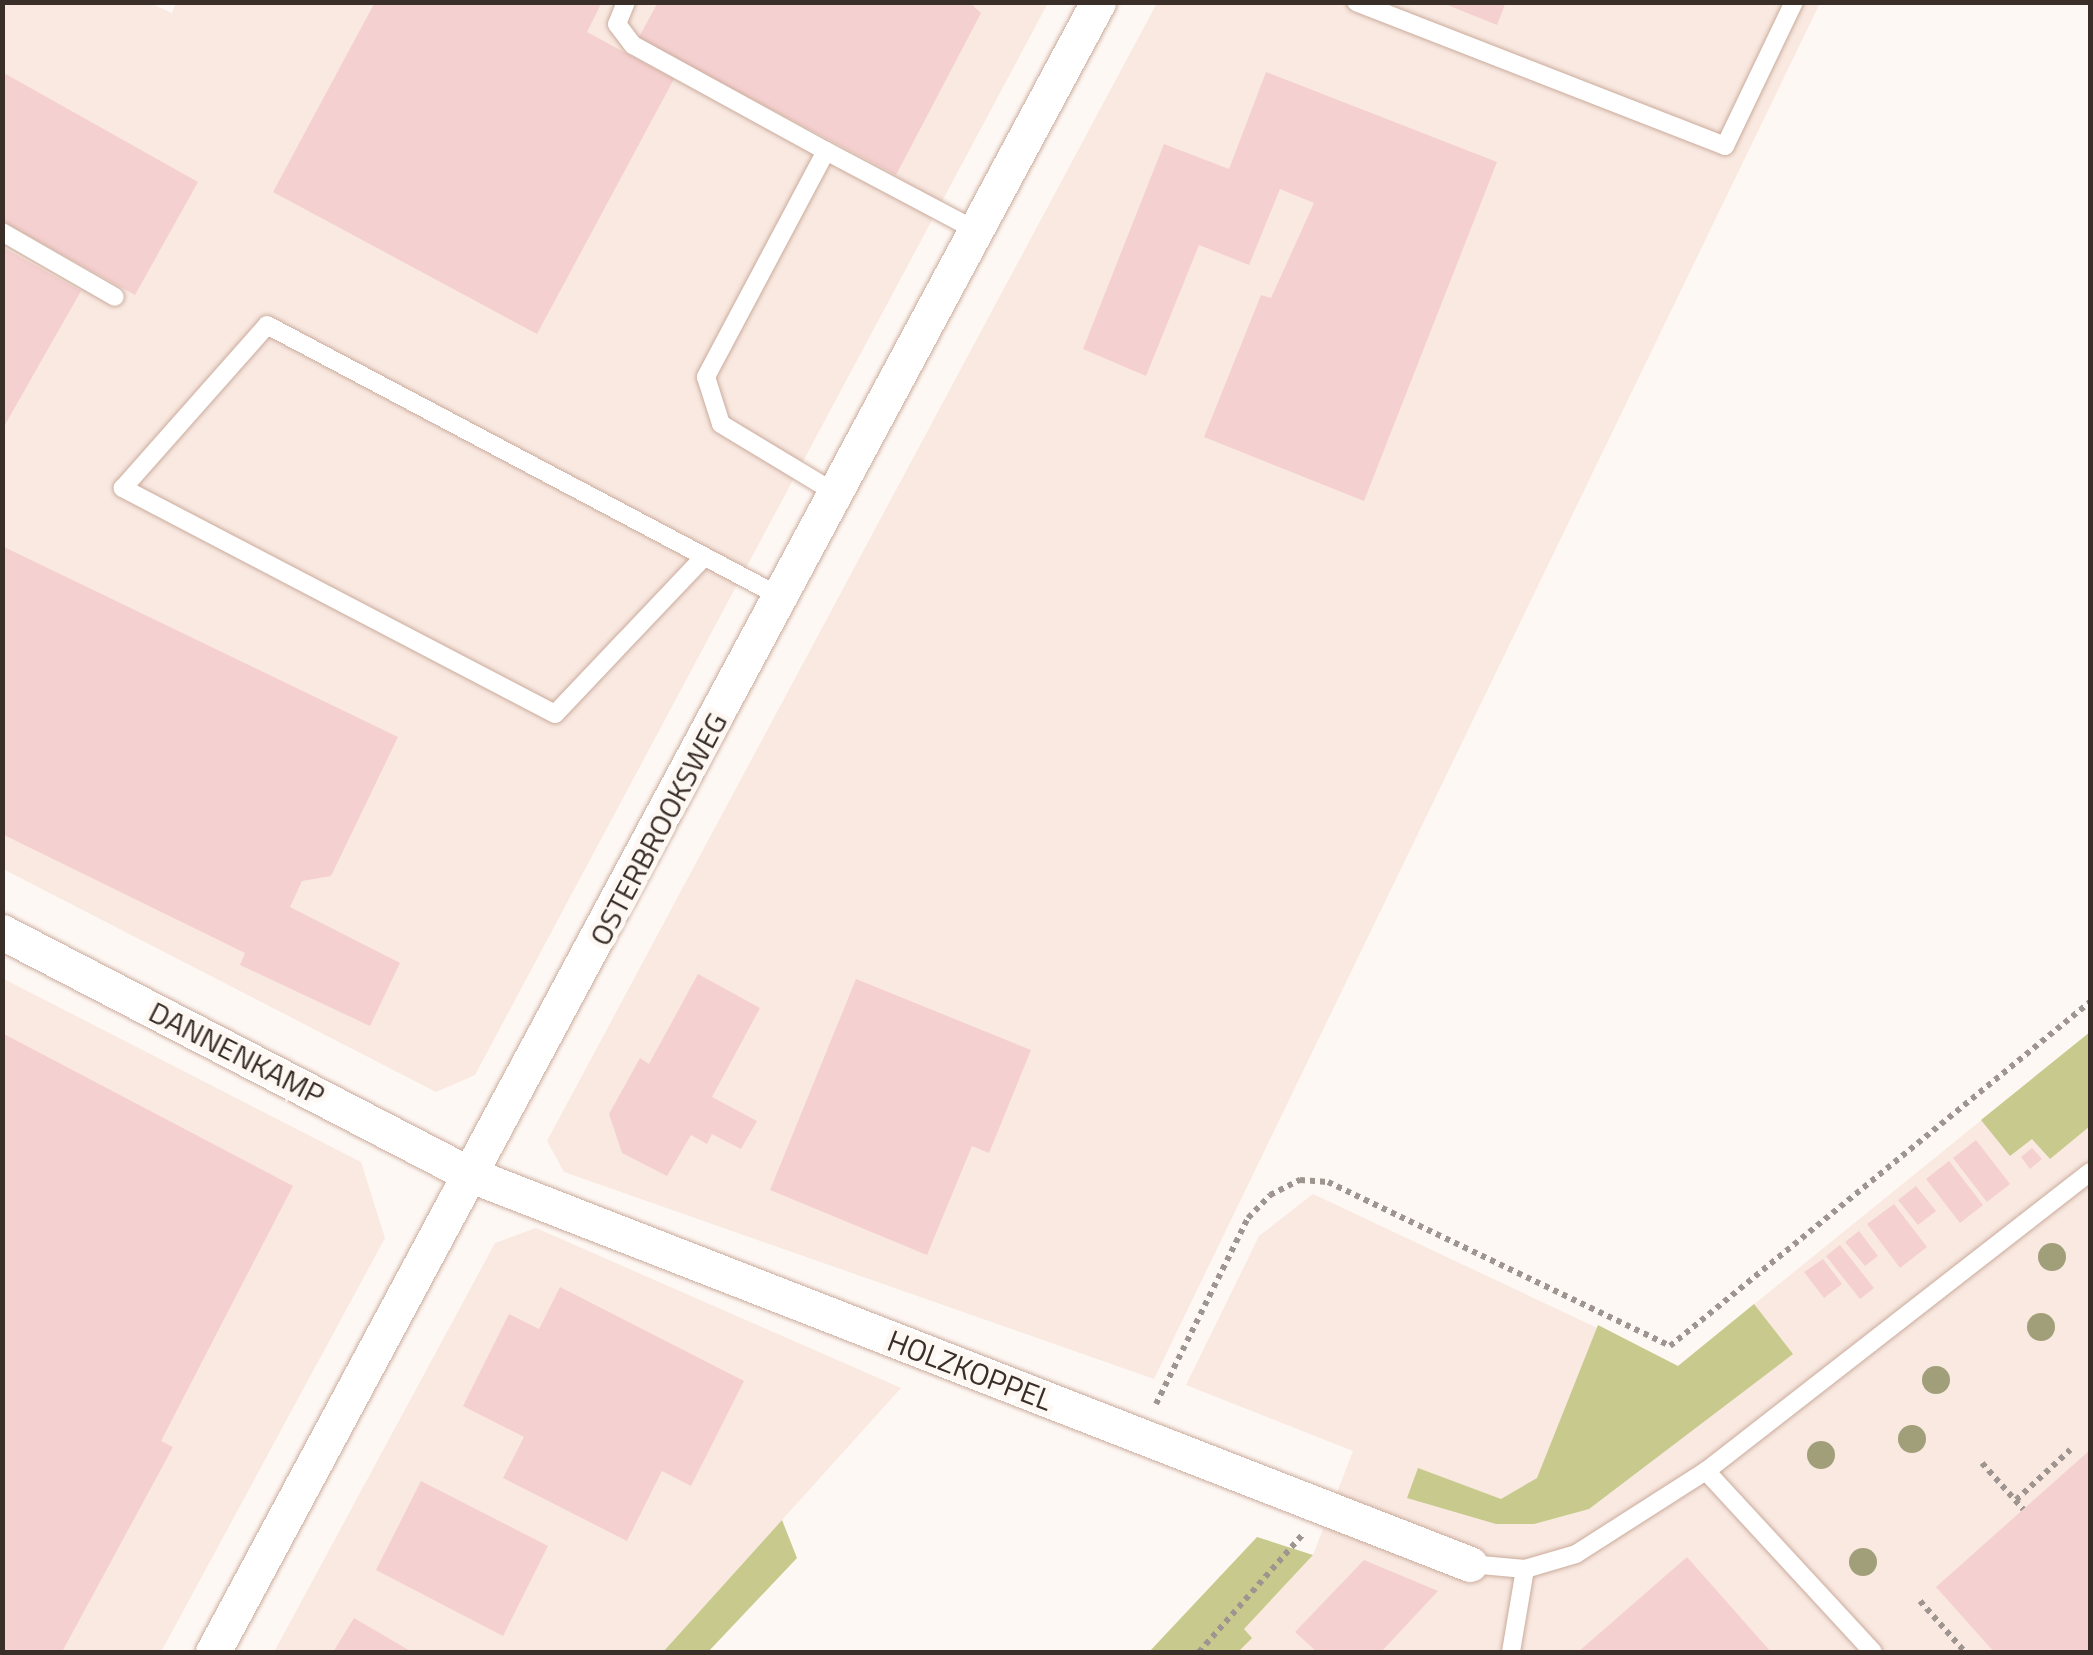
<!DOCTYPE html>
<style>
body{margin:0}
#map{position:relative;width:2093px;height:1655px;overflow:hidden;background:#fef8f4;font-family:"Titillium Web",sans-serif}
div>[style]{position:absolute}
.built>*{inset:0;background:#f9e9e1}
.green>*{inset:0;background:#c7ca8c}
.building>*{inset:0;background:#f5d0d0}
.path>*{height:6px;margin-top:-3px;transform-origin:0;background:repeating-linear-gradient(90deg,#9e9590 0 5px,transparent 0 10px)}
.roads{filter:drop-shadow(0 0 2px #caab9c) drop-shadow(0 0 2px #caab9c)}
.lane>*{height:18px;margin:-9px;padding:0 9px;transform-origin:9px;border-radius:9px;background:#fff}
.street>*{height:35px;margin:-17.5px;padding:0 17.5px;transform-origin:17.5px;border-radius:17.5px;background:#fff}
.trees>*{width:28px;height:28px;margin:-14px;border-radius:50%;background:#a19f79}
span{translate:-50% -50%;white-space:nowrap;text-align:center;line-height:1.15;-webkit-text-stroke:10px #fef8f4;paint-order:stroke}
.street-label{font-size:30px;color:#3a2e28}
.frame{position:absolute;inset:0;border:5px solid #3a2e28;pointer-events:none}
</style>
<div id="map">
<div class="built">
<div style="clip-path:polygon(176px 2px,1048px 3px,475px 1075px,436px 1092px,3px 869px,2px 3px,150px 3px,172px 13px)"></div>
<div style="clip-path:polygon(1157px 3px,1820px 3px,1154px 1379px,564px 1172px,547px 1141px)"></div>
<div style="clip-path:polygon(2px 978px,361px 1162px,385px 1238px,161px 1652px,3px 1652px)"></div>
<div style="clip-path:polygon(2090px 1032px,2090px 1652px,1222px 1652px,1313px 1555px,1353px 1451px,1186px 1385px,1259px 1236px,1313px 1194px,1678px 1366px)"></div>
<div style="clip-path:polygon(536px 1228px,901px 1388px,663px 1652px,274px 1652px,495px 1243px)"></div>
</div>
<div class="green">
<div style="clip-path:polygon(2090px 1032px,2090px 1126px,2050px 1159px,2032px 1139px,2010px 1156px,1981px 1120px)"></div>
<div style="clip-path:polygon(1754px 1304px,1793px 1354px,1589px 1509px,1534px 1524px,1496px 1524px,1407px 1498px,1418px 1468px,1501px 1499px,1537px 1478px,1598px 1325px,1678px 1366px)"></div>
<div style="clip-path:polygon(782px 1520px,797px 1558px,708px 1652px,663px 1652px)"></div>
<div style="clip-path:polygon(1257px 1537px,1313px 1555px,1244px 1629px,1252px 1638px,1238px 1652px,1149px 1652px)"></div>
</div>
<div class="building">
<div style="clip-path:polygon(375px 2px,602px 2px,587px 32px,674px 79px,537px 334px,273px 192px)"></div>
<div style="clip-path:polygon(658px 2px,969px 2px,981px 13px,896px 175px,638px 39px)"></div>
<div style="clip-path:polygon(1440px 2px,1506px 2px,1497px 25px)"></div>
<div style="clip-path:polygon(2px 72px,198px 182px,135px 295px,2px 221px)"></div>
<div style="clip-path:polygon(1266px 72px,1497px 162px,1364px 501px,1204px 437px,1261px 295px,1271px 298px,1314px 203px,1280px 189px,1249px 265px,1199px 245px,1146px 376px,1083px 349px,1164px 144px,1229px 169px)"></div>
<div style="clip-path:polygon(2px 247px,81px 291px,2px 430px)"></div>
<div style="clip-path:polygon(2px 546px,398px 737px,331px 876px,302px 881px,290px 907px,400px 963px,370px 1026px,240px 965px,245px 953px,2px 834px)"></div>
<div style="clip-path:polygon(698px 974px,760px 1008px,712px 1097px,757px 1121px,741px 1149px,712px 1134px,707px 1144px,691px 1135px,667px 1176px,622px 1153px,609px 1114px,640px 1058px,649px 1064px)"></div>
<div style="clip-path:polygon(856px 979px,1031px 1050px,989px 1153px,972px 1146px,927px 1255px,770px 1190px)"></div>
<div style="clip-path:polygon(2px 1033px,293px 1186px,161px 1441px,173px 1447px,62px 1652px,2px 1652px)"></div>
<div style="clip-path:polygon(1976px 1140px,2010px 1184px,1987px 1202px,1953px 1158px)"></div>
<div style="clip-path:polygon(2032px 1148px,2042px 1159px,2030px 1169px,2021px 1157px)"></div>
<div style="clip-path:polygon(1949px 1161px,1983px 1205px,1960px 1223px,1926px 1179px)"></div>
<div style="clip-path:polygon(1916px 1186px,1936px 1211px,1918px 1225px,1898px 1200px)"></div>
<div style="clip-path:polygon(1894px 1204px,1927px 1247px,1900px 1268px,1867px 1224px)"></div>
<div style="clip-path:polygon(1859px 1231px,1878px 1256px,1865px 1266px,1845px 1242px)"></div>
<div style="clip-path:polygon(1840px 1245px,1874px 1288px,1860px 1299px,1826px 1256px)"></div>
<div style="clip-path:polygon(1823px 1259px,1842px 1284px,1824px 1298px,1804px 1272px)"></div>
<div style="clip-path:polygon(560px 1287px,744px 1381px,691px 1486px,662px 1471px,627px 1541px,503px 1478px,524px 1437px,463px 1406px,509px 1314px,539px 1329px)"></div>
<div style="clip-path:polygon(2090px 1450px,2090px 1652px,1994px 1652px,1936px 1587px)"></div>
<div style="clip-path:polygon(421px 1481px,548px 1546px,503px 1636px,376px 1570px)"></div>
<div style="clip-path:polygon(1687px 1557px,1771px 1652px,1578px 1652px)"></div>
<div style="clip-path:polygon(1364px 1560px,1438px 1591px,1381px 1652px,1317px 1652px,1295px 1632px)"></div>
<div style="clip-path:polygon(354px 1618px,412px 1652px,333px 1652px)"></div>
</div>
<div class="path">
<div style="left:1156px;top:1404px;width:208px;rotate:-63.7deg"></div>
<div style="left:1248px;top:1218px;width:32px;rotate:-46deg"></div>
<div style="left:1270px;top:1195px;width:34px;rotate:-27deg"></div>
<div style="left:1300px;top:1180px;width:28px;rotate:4deg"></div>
<div style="left:1328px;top:1182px;width:379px;rotate:25.6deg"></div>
<div style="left:1670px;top:1346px;width:543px;rotate:-39.32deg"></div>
<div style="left:1982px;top:1463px;width:62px;rotate:48.3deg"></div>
<div style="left:2016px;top:1500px;width:74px;rotate:-42.8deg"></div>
<div style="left:1920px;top:1601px;width:68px;rotate:48.6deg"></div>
<div style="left:1199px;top:1652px;width:156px;rotate:-48.6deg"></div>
</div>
<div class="roads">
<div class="lane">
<div style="left:626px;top:2px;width:24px;rotate:112deg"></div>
<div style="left:617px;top:24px;width:26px;rotate:53deg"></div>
<div style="left:633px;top:45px;width:220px;rotate:28.8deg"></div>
<div style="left:826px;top:151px;width:256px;rotate:118deg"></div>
<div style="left:706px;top:377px;width:49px;rotate:72.3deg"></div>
<div style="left:721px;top:424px;width:135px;rotate:31.1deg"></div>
<div style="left:1356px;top:2px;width:396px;rotate:21.3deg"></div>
<div style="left:1725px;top:146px;width:160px;rotate:-64.4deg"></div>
<div style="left:826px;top:151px;width:171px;rotate:27.9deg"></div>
<div style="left:2px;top:232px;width:130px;rotate:29.9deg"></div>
<div style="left:704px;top:557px;width:216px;rotate:133.5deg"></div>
<div style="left:555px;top:714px;width:488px;rotate:-152.4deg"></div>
<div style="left:123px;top:488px;width:217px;rotate:-48.5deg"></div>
<div style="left:267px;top:325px;width:582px;rotate:27.89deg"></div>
<div style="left:1706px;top:1471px;width:246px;rotate:47.3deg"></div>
<div style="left:1470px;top:1564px;width:55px;rotate:5.2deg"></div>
<div style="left:1525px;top:1569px;width:53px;rotate:-16.4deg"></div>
<div style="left:1576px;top:1554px;width:154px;rotate:-32.6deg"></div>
<div style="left:1706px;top:1471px;width:487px;rotate:-37.9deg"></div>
<div style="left:1511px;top:1652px;width:84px;rotate:-80.4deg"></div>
</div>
<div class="street">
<div style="left:2px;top:932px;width:528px;rotate:27.39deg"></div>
<div style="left:471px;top:1175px;width:1072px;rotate:21.28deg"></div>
<div style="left:213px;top:1652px;width:1872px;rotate:-61.79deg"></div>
</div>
</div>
<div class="trees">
<div style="left:2052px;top:1257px"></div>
<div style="left:2041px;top:1327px"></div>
<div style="left:1936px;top:1380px"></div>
<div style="left:1912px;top:1439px"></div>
<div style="left:1821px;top:1455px"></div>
<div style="left:1863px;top:1562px"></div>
</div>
<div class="street-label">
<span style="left:658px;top:829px;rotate:-62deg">OSTERBROOKSWEG</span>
<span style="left:237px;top:1053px;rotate:27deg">DANNENKAMP</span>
<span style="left:970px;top:1370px;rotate:21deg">HOLZKOPPEL</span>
</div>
<div class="frame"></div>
</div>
